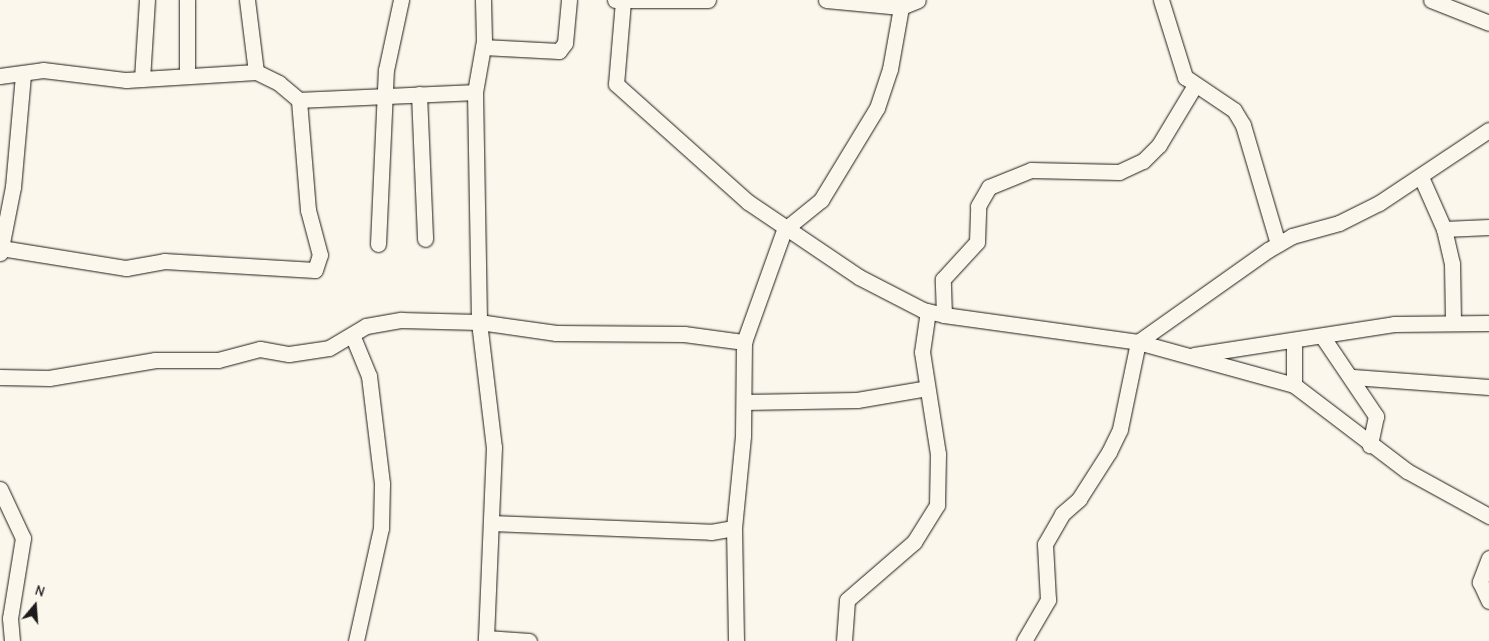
<!DOCTYPE html>
<style>
body{margin:0}
#map{position:relative;width:1489px;height:641px;overflow:hidden;background:#fbf7ec;font-family:"Comic Neue",sans-serif}
div>[style]{position:absolute}
.roads{filter:drop-shadow(0 0 1px #1c1c1c) drop-shadow(0 0 1px #1c1c1c)}
.minor>*{height:15px;margin:-7.5px;padding:0 7.5px;transform-origin:7.5px;border-radius:7.5px;background:#fbf7ec}
span{translate:-50% -50%;white-space:nowrap;text-align:center;line-height:1.15;-webkit-text-stroke:4.5px #fbf7ec;paint-order:stroke}
.north{position:absolute;left:10px;top:581px;width:50px;height:50px;-webkit-text-stroke:4px #fbf7ec;paint-order:stroke;rotate:18deg;font-size:14px;font-weight:700;line-height:20px;text-align:center;color:#1c1c1c}
.north::after{content:'';display:block;margin:auto;width:18px;height:22px;background:#1c1c1c;clip-path:polygon(50% 0,100% 100%,50% 72%,0 100%)}
</style>
<div id="map">
<div class="roads">
<div class="minor">
<div style="left:483px;top:0;width:41px;rotate:88.6deg"></div>
<div style="left:484px;top:41px;width:52px;rotate:100deg"></div>
<div style="left:475px;top:92px;width:230px;rotate:89deg"></div>
<div style="left:479px;top:322px;width:126px;rotate:83.2deg"></div>
<div style="left:494px;top:447px;width:194px;rotate:92.4deg"></div>
<div style="left:615px;top:0;width:93px"></div>
<div style="left:826px;top:0;width:75px;rotate:5.3deg"></div>
<div style="left:901px;top:7px;width:18px;rotate:-22deg"></div>
<div style="left:1161px;top:0;width:81px;rotate:72.7deg"></div>
<div style="left:1185px;top:77px;width:59px;rotate:34deg"></div>
<div style="left:1234px;top:110px;width:17px;rotate:59deg"></div>
<div style="left:1243px;top:125px;width:124px;rotate:73.6deg"></div>
<div style="left:1431px;top:0;width:62px;rotate:21.6deg"></div>
<div style="left:623px;top:1px;width:83px;rotate:94.8deg"></div>
<div style="left:616px;top:84px;width:177px;rotate:41.8deg"></div>
<div style="left:748px;top:202px;width:134px;rotate:34deg"></div>
<div style="left:859px;top:277px;width:72px;rotate:27.3deg"></div>
<div style="left:923px;top:310px;width:22px;rotate:13deg"></div>
<div style="left:944px;top:315px;width:196px;rotate:7.9deg"></div>
<div style="left:1138px;top:342px;width:162px;rotate:15.4deg"></div>
<div style="left:1294px;top:385px;width:142px;rotate:37.3deg"></div>
<div style="left:1407px;top:471px;width:94px;rotate:28.8deg"></div>
<div style="left:483px;top:47px;width:76px;rotate:3deg"></div>
<div style="left:559px;top:51px;width:10px;rotate:-53deg"></div>
<div style="left:565px;top:43px;width:43px;rotate:-84.7deg"></div>
<div style="left:187px;top:75px;width:75px;rotate:-90deg"></div>
<div style="left:0;top:76px;width:43px;rotate:-7.9deg"></div>
<div style="left:43px;top:70px;width:84px;rotate:6.9deg"></div>
<div style="left:126px;top:80px;width:130px;rotate:-3.5deg"></div>
<div style="left:142px;top:79px;width:79px;rotate:-86.4deg"></div>
<div style="left:419px;top:94px;width:145px;rotate:87.6deg"></div>
<div style="left:299px;top:100px;width:176px;rotate:-2.6deg"></div>
<div style="left:1421px;top:177px;width:57px;rotate:66.1deg"></div>
<div style="left:1444px;top:229px;width:35px;rotate:77deg"></div>
<div style="left:1452px;top:263px;width:58px;rotate:89deg"></div>
<div style="left:1444px;top:229px;width:45px;rotate:-2.5deg"></div>
<div style="left:378px;top:244px;width:174px;rotate:-87.4deg"></div>
<div style="left:386px;top:70px;width:72px;rotate:-77.9deg"></div>
<div style="left:1px;top:248px;width:127px;rotate:9.1deg"></div>
<div style="left:126px;top:268px;width:39px;rotate:-10deg"></div>
<div style="left:164px;top:261px;width:151px;rotate:3.4deg"></div>
<div style="left:315px;top:270px;width:16px;rotate:-72deg"></div>
<div style="left:320px;top:255px;width:47px;rotate:-104.9deg"></div>
<div style="left:308px;top:210px;width:110px;rotate:-94.7deg"></div>
<div style="left:299px;top:100px;width:26px;rotate:-140deg"></div>
<div style="left:279px;top:83px;width:25px;rotate:-154deg"></div>
<div style="left:256px;top:72px;width:73px;rotate:-97.1deg"></div>
<div style="left:0;top:253px;width:67px;rotate:-78.9deg"></div>
<div style="left:13px;top:187px;width:113px;rotate:-84.9deg"></div>
<div style="left:944px;top:315px;width:36px;rotate:-92deg"></div>
<div style="left:943px;top:279px;width:50px;rotate:-47.4deg"></div>
<div style="left:977px;top:242px;width:36px;rotate:-88deg"></div>
<div style="left:978px;top:206px;width:22px;rotate:-60deg"></div>
<div style="left:989px;top:187px;width:45px;rotate:-22deg"></div>
<div style="left:1031px;top:170px;width:88px;rotate:1.3deg"></div>
<div style="left:1119px;top:172px;width:26px;rotate:-25deg"></div>
<div style="left:1143px;top:161px;width:23px;rotate:-45deg"></div>
<div style="left:1159px;top:145px;width:70px;rotate:-59deg"></div>
<div style="left:1322px;top:336px;width:97px;rotate:56deg"></div>
<div style="left:1376px;top:416px;width:30px;rotate:102deg"></div>
<div style="left:353px;top:337px;width:42px;rotate:67.7deg"></div>
<div style="left:369px;top:376px;width:109px;rotate:83.1deg"></div>
<div style="left:382px;top:484px;width:44px;rotate:91.3deg"></div>
<div style="left:381px;top:528px;width:116px;rotate:102.5deg"></div>
<div style="left:1294px;top:341px;width:44px;rotate:90deg"></div>
<div style="left:1194px;top:355px;width:202px;rotate:-8.8deg"></div>
<div style="left:1394px;top:324px;width:95px;rotate:-0.6deg"></div>
<div style="left:0;top:377px;width:49px;rotate:1.2deg"></div>
<div style="left:49px;top:378px;width:108px;rotate:-9.6deg"></div>
<div style="left:155px;top:360px;width:63px"></div>
<div style="left:218px;top:360px;width:43px;rotate:-14.7deg"></div>
<div style="left:260px;top:349px;width:29px;rotate:10deg"></div>
<div style="left:289px;top:354px;width:40px;rotate:-8.5deg"></div>
<div style="left:329px;top:348px;width:43px;rotate:-30.7deg"></div>
<div style="left:366px;top:326px;width:36px;rotate:-10deg"></div>
<div style="left:401px;top:320px;width:78px;rotate:1.5deg"></div>
<div style="left:479px;top:322px;width:78px;rotate:8.1deg"></div>
<div style="left:556px;top:333px;width:128px;rotate:0.4deg"></div>
<div style="left:684px;top:334px;width:61px;rotate:7.6deg"></div>
<div style="left:1353px;top:377px;width:136px;rotate:4.2deg"></div>
<div style="left:744px;top:402px;width:113px;rotate:-1deg"></div>
<div style="left:857px;top:400px;width:71px;rotate:-9.7deg"></div>
<div style="left:0;top:489px;width:54px;rotate:64.9deg"></div>
<div style="left:23px;top:538px;width:81px;rotate:99.2deg"></div>
<div style="left:10px;top:618px;width:23px;rotate:85deg"></div>
<div style="left:491px;top:523px;width:220px;rotate:2.3deg"></div>
<div style="left:711px;top:532px;width:23px;rotate:-10deg"></div>
<div style="left:1489px;top:558px;width:26px;rotate:111deg"></div>
<div style="left:1480px;top:582px;width:21px;rotate:65deg"></div>
<div style="left:486px;top:638px;width:43px;rotate:4deg"></div>
<div style="left:736px;top:641px;width:113px;rotate:-91deg"></div>
<div style="left:734px;top:528px;width:92px;rotate:-84.4deg"></div>
<div style="left:743px;top:436px;width:94px;rotate:-89.4deg"></div>
<div style="left:744px;top:342px;width:119px;rotate:-70.3deg"></div>
<div style="left:784px;top:230px;width:48px;rotate:-39deg"></div>
<div style="left:821px;top:200px;width:108px;rotate:-58.7deg"></div>
<div style="left:877px;top:108px;width:41px;rotate:-71.6deg"></div>
<div style="left:890px;top:69px;width:63px;rotate:-79.9deg"></div>
<div style="left:844px;top:641px;width:41px;rotate:-85.8deg"></div>
<div style="left:847px;top:600px;width:89px;rotate:-40.9deg"></div>
<div style="left:914px;top:542px;width:44px;rotate:-58.1deg"></div>
<div style="left:937px;top:505px;width:51px;rotate:-88.9deg"></div>
<div style="left:938px;top:454px;width:103px;rotate:-98.9deg"></div>
<div style="left:922px;top:352px;width:41px;rotate:-81.7deg"></div>
<div style="left:1024px;top:641px;width:48px;rotate:-59.7deg"></div>
<div style="left:1048px;top:600px;width:56px;rotate:-93.1deg"></div>
<div style="left:1045px;top:544px;width:34px;rotate:-60deg"></div>
<div style="left:1062px;top:514px;width:23px;rotate:-41deg"></div>
<div style="left:1079px;top:499px;width:56px;rotate:-57.4deg"></div>
<div style="left:1109px;top:452px;width:25px;rotate:-64deg"></div>
<div style="left:1120px;top:429px;width:89px;rotate:-78.3deg"></div>
<div style="left:1138px;top:342px;width:159px;rotate:-35.3deg"></div>
<div style="left:1268px;top:250px;width:28px;rotate:-30deg"></div>
<div style="left:1292px;top:236px;width:49px;rotate:-15.5deg"></div>
<div style="left:1339px;top:223px;width:45px;rotate:-26.6deg"></div>
<div style="left:1379px;top:203px;width:132px;rotate:-33.6deg"></div>
</div>
</div>
<div class="north">N</div>
</div>
